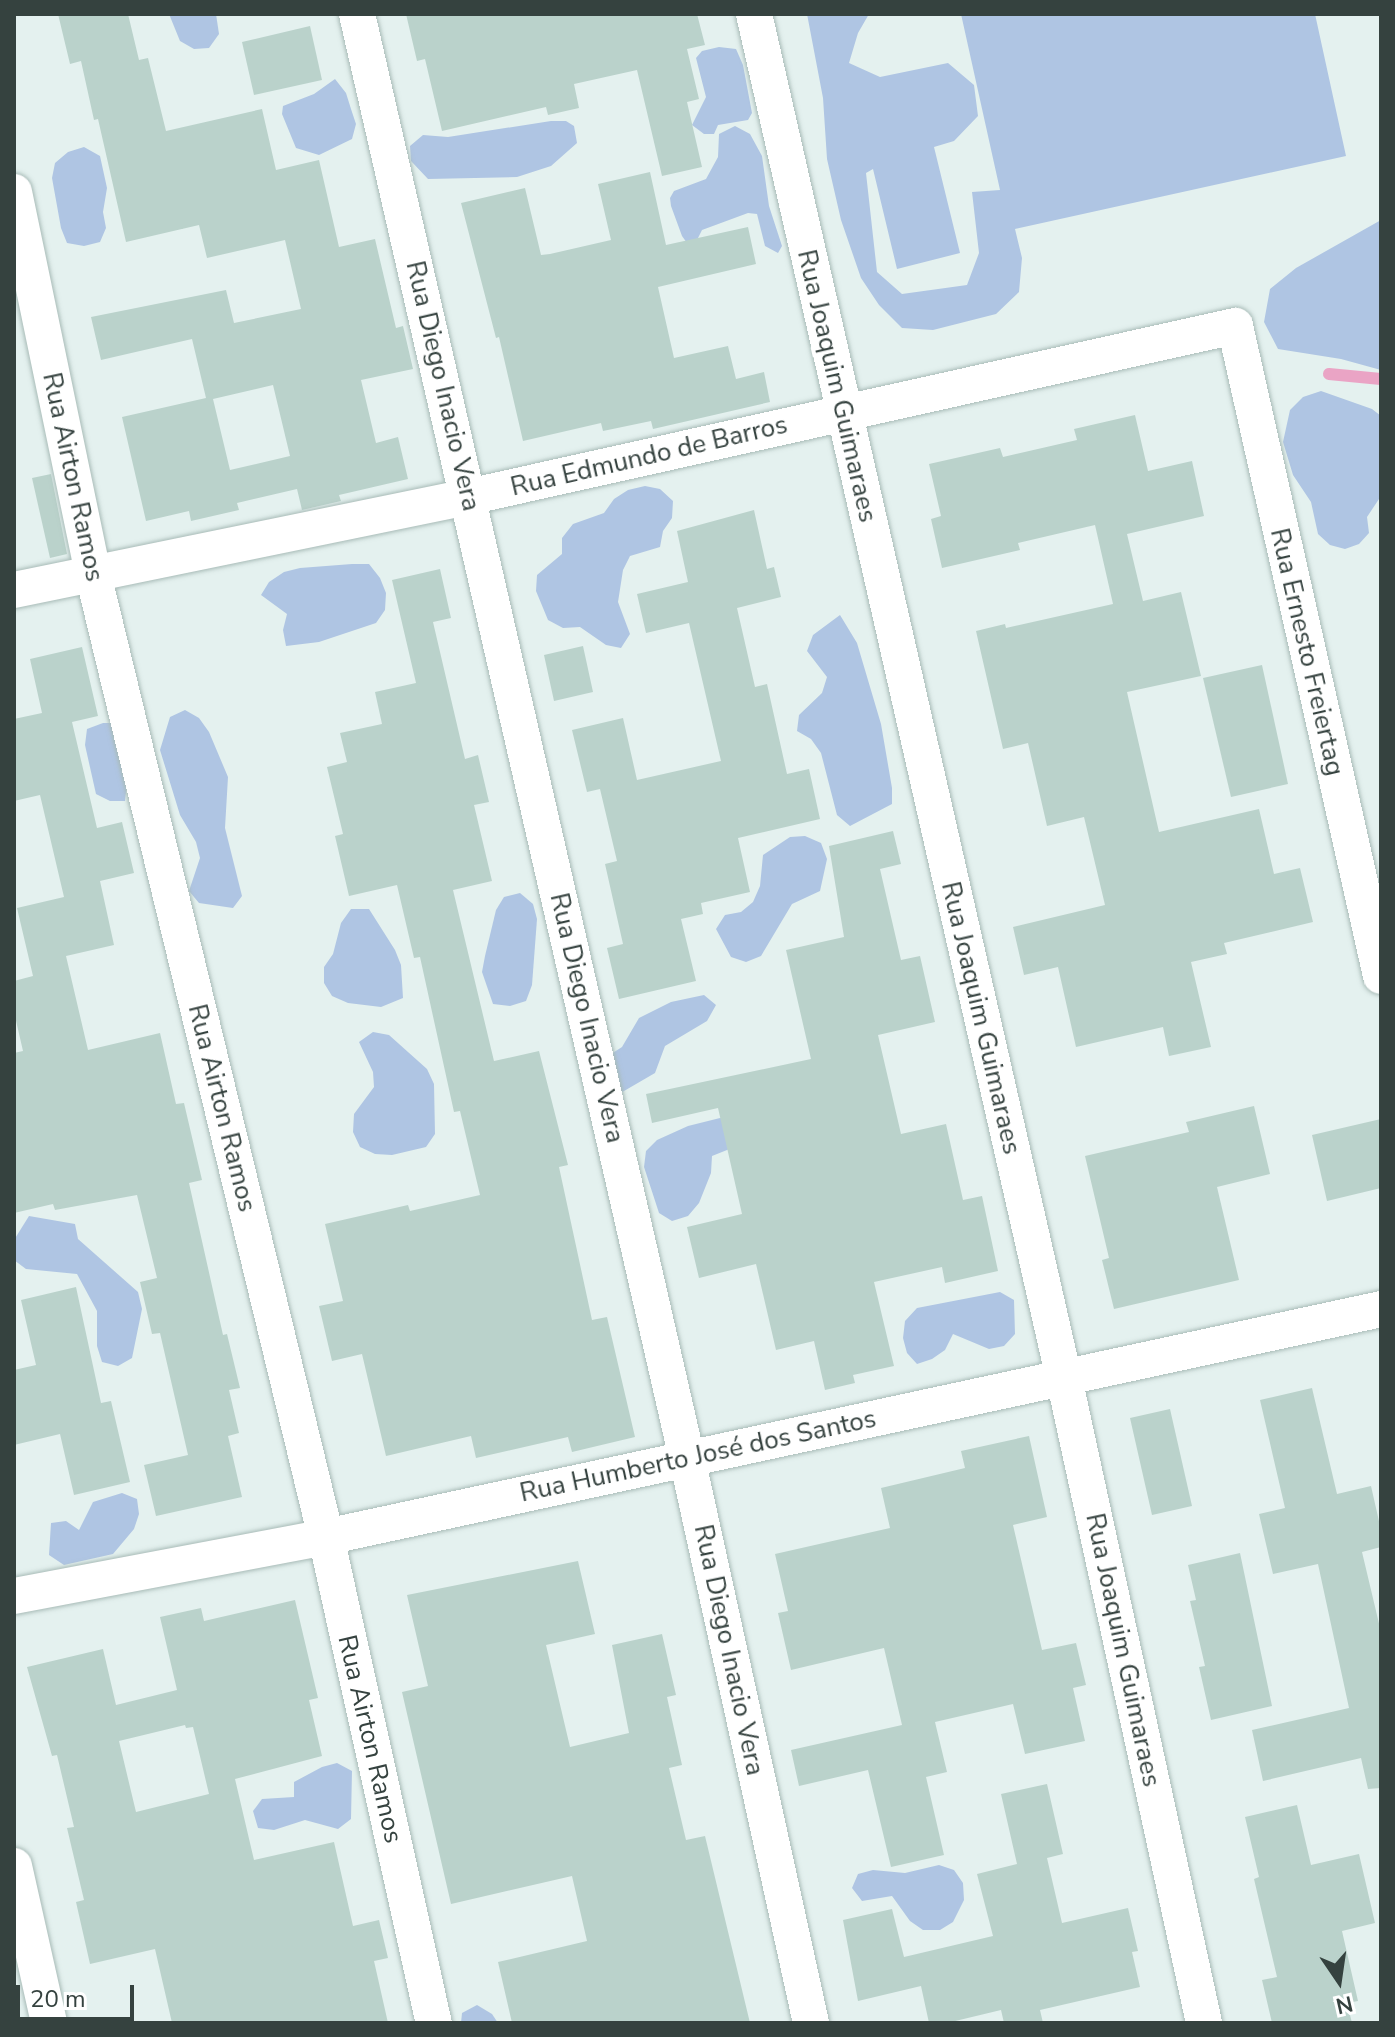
<!DOCTYPE html>
<meta charset="utf-8">
<style>
body{margin:0}
#map{position:relative;width:1395px;height:2037px;overflow:hidden;background:#e4f1ef;font-family:"Nunito Sans",sans-serif}
div>[style]{position:absolute}
.green>*{inset:0;background:#afc5e3}
.stream>*{height:12px;margin:-6px;padding:0 6px;transform-origin:6px;border-radius:6px;background:#eaa4c5}
.building>*{inset:0;background:#bad2cb}
.roads{filter:drop-shadow(0 0 2px #a8bbb7) drop-shadow(0 0 2px #a8bbb7)}
.street>*{height:36px;margin:-18px;padding:0 18px;transform-origin:18px;border-radius:18px;background:#fff}
span{translate:-50% -50%;white-space:nowrap;text-align:center;line-height:1.15;-webkit-text-stroke:8px #fff;paint-order:stroke}
.street-label{font-size:26px;color:#35423f}
.frame{position:absolute;inset:0;border:16px solid #35423f;pointer-events:none}
.north{position:absolute;left:1299px;top:1941px;width:80px;height:80px;-webkit-text-stroke:6px #fff;paint-order:stroke;rotate:167deg;font-size:22px;font-weight:700;line-height:32px;text-align:center;color:#35423f}
.north::after{content:'';display:block;margin:auto;width:28px;height:36px;background:#35423f;clip-path:polygon(50% 0,100% 100%,50% 72%,0 100%)}
.scale{position:absolute;left:16px;top:1985px;width:118px;height:36px;box-sizing:border-box;border:4px solid #35423f;border-top:0;padding-left:10px;font-size:24px;line-height:28px;white-space:nowrap;color:#35423f;-webkit-text-stroke:6px #fff;paint-order:stroke}
</style>
<div id="map">
<div class="green">
<div style="clip-path:polygon(169px 14px,216px 14px,219px 34px,209px 48px,194px 49px,180px 41px)"></div>
<div style="clip-path:polygon(807px 14px,869px 14px,858px 33px,849px 63px,880px 77px,948px 63px,974px 85px,978px 116px,954px 141px,934px 147px,960px 253px,897px 269px,873px 169px,866px 173px,877px 272px,902px 294px,967px 285px,979px 253px,972px 192px,1000px 190px,961px 14px,1315px 14px,1346px 156px,1015px 229px,1022px 258px,1019px 292px,996px 314px,933px 330px,902px 328px,879px 305px,861px 278px,841px 220px,827px 159px,823px 98px)"></div>
<div style="clip-path:polygon(719px 47px,736px 49px,743px 65px,752px 113px,748px 120px,718px 125px,714px 134px,704px 134px,692px 125px,706px 97px,696px 58px,702px 51px)"></div>
<div style="clip-path:polygon(335px 79px,346px 93px,351px 109px,356px 124px,352px 139px,319px 155px,296px 148px,282px 114px,283px 106px,314px 94px)"></div>
<div style="clip-path:polygon(551px 121px,566px 121px,574px 126px,577px 143px,551px 166px,517px 177px,428px 179px,411px 161px,410px 146px,423px 135px,448px 137px)"></div>
<div style="clip-path:polygon(735px 126px,750px 134px,762px 156px,769px 206px,782px 246px,778px 253px,765px 246px,757px 214px,748px 213px,702px 230px,692px 250px,682px 236px,671px 206px,670px 198px,674px 191px,706px 179px,718px 157px,719px 134px)"></div>
<div style="clip-path:polygon(84px 147px,100px 156px,107px 188px,103px 212px,106px 228px,100px 242px,84px 246px,67px 243px,61px 228px,52px 178px,55px 163px,68px 152px)"></div>
<div style="clip-path:polygon(1381px 220px,1381px 370px,1341px 359px,1278px 349px,1264px 322px,1270px 289px,1296px 268px)"></div>
<div style="clip-path:polygon(1321px 391px,1372px 409px,1381px 416px,1381px 496px,1367px 517px,1369px 533px,1359px 544px,1345px 549px,1330px 545px,1318px 534px,1311px 502px,1293px 475px,1283px 442px,1290px 410px,1303px 397px)"></div>
<div style="clip-path:polygon(645px 486px,660px 489px,673px 501px,672px 518px,663px 531px,660px 547px,630px 556px,623px 570px,618px 602px,630px 634px,621px 648px,606px 645px,580px 627px,563px 628px,548px 620px,536px 591px,537px 575px,562px 554px,562px 538px,573px 524px,604px 513px,614px 499px,628px 490px)"></div>
<div style="clip-path:polygon(352px 564px,369px 564px,380px 578px,386px 593px,385px 610px,376px 623px,319px 642px,286px 646px,283px 630px,287px 614px,261px 595px,269px 582px,284px 572px,300px 568px)"></div>
<div style="clip-path:polygon(840px 615px,857px 643px,881px 724px,892px 788px,892px 804px,850px 826px,837px 815px,821px 753px,811px 739px,797px 731px,799px 715px,822px 693px,827px 677px,807px 651px,813px 635px)"></div>
<div style="clip-path:polygon(185px 710px,199px 718px,209px 732px,228px 777px,225px 828px,242px 896px,233px 908px,199px 903px,189px 891px,200px 858px,196px 842px,180px 815px,160px 750px,170px 717px)"></div>
<div style="clip-path:polygon(103px 723px,119px 723px,130px 754px,125px 801px,110px 801px,96px 794px,85px 745px,87px 729px)"></div>
<div style="clip-path:polygon(805px 836px,821px 843px,827px 859px,820px 891px,792px 904px,761px 956px,746px 962px,731px 957px,716px 929px,725px 915px,741px 912px,753px 902px,760px 886px,763px 855px,790px 837px)"></div>
<div style="clip-path:polygon(520px 893px,533px 904px,537px 919px,532px 985px,526px 1001px,510px 1006px,493px 1004px,482px 972px,485px 956px,496px 910px,504px 897px)"></div>
<div style="clip-path:polygon(351px 909px,369px 909px,395px 950px,401px 965px,403px 998px,381px 1007px,348px 1003px,332px 996px,324px 983px,324px 967px,333px 954px,341px 923px)"></div>
<div style="clip-path:polygon(704px 995px,716px 1005px,707px 1021px,665px 1046px,655px 1073px,612px 1098px,608px 1056px,622px 1047px,639px 1018px,671px 1002px)"></div>
<div style="clip-path:polygon(373px 1032px,389px 1035px,427px 1069px,434px 1084px,435px 1134px,426px 1147px,392px 1155px,375px 1154px,360px 1147px,353px 1132px,354px 1114px,374px 1087px,373px 1072px,359px 1042px)"></div>
<div style="clip-path:polygon(720px 1118px,737px 1120px,742px 1144px,712px 1156px,711px 1173px,699px 1203px,688px 1216px,672px 1221px,659px 1213px,644px 1167px,646px 1151px,657px 1140px,688px 1126px)"></div>
<div style="clip-path:polygon(29px 1216px,75px 1224px,78px 1239px,138px 1292px,142px 1309px,132px 1358px,118px 1366px,102px 1362px,97px 1346px,97px 1311px,77px 1274px,26px 1269px,14px 1260px,14px 1240px)"></div>
<div style="clip-path:polygon(1000px 1292px,1014px 1300px,1015px 1334px,1004px 1346px,989px 1349px,953px 1334px,945px 1350px,932px 1359px,917px 1364px,907px 1353px,903px 1338px,905px 1321px,917px 1308px)"></div>
<div style="clip-path:polygon(122px 1493px,137px 1499px,139px 1514px,134px 1529px,113px 1554px,64px 1565px,49px 1555px,51px 1523px,66px 1521px,79px 1530px,93px 1502px)"></div>
<div style="clip-path:polygon(337px 1763px,352px 1771px,351px 1819px,338px 1829px,305px 1820px,274px 1830px,258px 1828px,253px 1811px,262px 1799px,294px 1797px,294px 1782px,322px 1767px)"></div>
<div style="clip-path:polygon(939px 1865px,954px 1870px,963px 1883px,964px 1900px,953px 1922px,940px 1930px,923px 1930px,910px 1921px,892px 1896px,862px 1901px,852px 1888px,858px 1874px,873px 1870px,905px 1873px)"></div>
<div style="clip-path:polygon(477px 2005px,492px 2014px,498px 2023px,461px 2023px,462px 2013px)"></div>
</div>
<div class="stream">
<div style="left:1329px;top:374px;width:52px;rotate:5.5deg"></div>
</div>
<div class="building">
<div style="clip-path:polygon(evenodd,58px 14px,128px 14px,139px 60px,148px 58px,166px 131px,262px 109px,276px 170px,319px 160px,339px 247px,375px 239px,396px 328px,403px 326px,413px 369px,361px 380px,376px 443px,398px 437px,408px 479px,339px 495px,341px 501px,302px 510px,297px 489px,237px 503px,239px 510px,191px 521px,189px 511px,146px 521px,122px 417px,206px 398px,192px 339px,101px 360px,91px 317px,226px 290px,234px 323px,301px 309px,285px 240px,207px 258px,199px 225px,126px 242px,98px 119px,94px 120px,81px 61px,70px 64px,58px 14px,273px 385px,290px 456px,230px 470px,213px 399px,273px 385px)"></div>
<div style="clip-path:polygon(406px 14px,697px 14px,705px 45px,687px 49px,699px 99px,687px 102px,702px 167px,662px 176px,637px 70px,574px 84px,579px 108px,548px 115px,546px 107px,442px 131px,425px 59px,417px 61px)"></div>
<div style="clip-path:polygon(310px 26px,322px 80px,254px 95px,242px 42px)"></div>
<div style="clip-path:polygon(650px 172px,666px 245px,748px 227px,756px 264px,658px 287px,674px 358px,728px 346px,736px 379px,764px 372px,770px 402px,653px 429px,651px 421px,603px 431px,601px 423px,523px 441px,499px 337px,496px 338px,461px 203px,525px 188px,541px 255px,550px 254px,611px 240px,598px 184px)"></div>
<div style="clip-path:polygon(1135px 415px,1148px 471px,1192px 461px,1204px 516px,1127px 534px,1143px 601px,1181px 592px,1201px 676px,1127px 692px,1159px 832px,1259px 809px,1274px 874px,1300px 868px,1313px 922px,1224px 943px,1227px 954px,1191px 962px,1211px 1047px,1169px 1056px,1163px 1027px,1076px 1047px,1058px 967px,1024px 975px,1013px 927px,1105px 905px,1084px 817px,1047px 826px,1028px 743px,1003px 749px,976px 631px,1005px 624px,1006px 628px,1113px 604px,1095px 525px,1018px 543px,1020px 550px,942px 568px,931px 519px,941px 516px,929px 464px,1000px 448px,1003px 457px,1077px 440px,1074px 429px)"></div>
<div style="clip-path:polygon(51px 474px,67px 554px,50px 558px,32px 478px)"></div>
<div style="clip-path:polygon(754px 510px,767px 569px,774px 567px,781px 597px,737px 608px,755px 687px,767px 684px,787px 774px,809px 769px,820px 819px,738px 838px,750px 892px,701px 903px,703px 914px,681px 919px,696px 981px,619px 999px,607px 948px,623px 944px,605px 864px,617px 861px,600px 789px,587px 792px,572px 730px,623px 718px,637px 780px,721px 761px,689px 623px,646px 633px,637px 594px,688px 582px,677px 531px)"></div>
<div style="clip-path:polygon(440px 569px,451px 618px,433px 622px,465px 759px,478px 755px,489px 802px,474px 805px,492px 881px,453px 890px,494px 1061px,539px 1051px,568px 1165px,559px 1167px,592px 1320px,607px 1317px,635px 1437px,572px 1452px,568px 1437px,476px 1458px,471px 1436px,386px 1456px,362px 1354px,332px 1361px,319px 1306px,343px 1301px,325px 1224px,408px 1205px,410px 1211px,480px 1195px,460px 1111px,454px 1112px,420px 957px,414px 958px,397px 885px,349px 896px,335px 836px,343px 834px,327px 767px,347px 762px,340px 733px,382px 724px,375px 692px,416px 683px,392px 580px)"></div>
<div style="clip-path:polygon(583px 646px,593px 692px,554px 701px,544px 655px)"></div>
<div style="clip-path:polygon(82px 647px,98px 716px,72px 722px,97px 828px,122px 822px,134px 873px,100px 881px,114px 945px,66px 956px,88px 1050px,160px 1033px,176px 1104px,184px 1103px,202px 1180px,189px 1183px,223px 1335px,227px 1334px,240px 1388px,229px 1390px,239px 1433px,228px 1436px,242px 1497px,156px 1516px,144px 1465px,188px 1455px,160px 1333px,152px 1334px,140px 1282px,157px 1278px,137px 1195px,55px 1210px,53px 1204px,14px 1213px,14px 1053px,23px 1051px,14px 1012px,14px 981px,33px 976px,17px 908px,64px 897px,40px 795px,14px 801px,14px 719px,42px 713px,30px 659px)"></div>
<div style="clip-path:polygon(1262px 665px,1288px 784px,1231px 797px,1203px 678px)"></div>
<div style="clip-path:polygon(893px 831px,901px 864px,880px 869px,901px 960px,920px 956px,935px 1022px,878px 1035px,901px 1134px,946px 1124px,963px 1200px,982px 1196px,998px 1271px,945px 1283px,942px 1267px,874px 1282px,894px 1366px,853px 1375px,855px 1383px,825px 1390px,814px 1341px,776px 1350px,756px 1264px,699px 1278px,687px 1227px,742px 1214px,718px 1108px,652px 1123px,646px 1094px,811px 1059px,786px 950px,844px 937px,829px 846px)"></div>
<div style="clip-path:polygon(1254px 1106px,1270px 1174px,1217px 1187px,1239px 1280px,1114px 1309px,1102px 1260px,1109px 1258px,1085px 1156px,1189px 1132px,1186px 1122px)"></div>
<div style="clip-path:polygon(1381px 1119px,1381px 1188px,1327px 1201px,1312px 1135px)"></div>
<div style="clip-path:polygon(76px 1287px,101px 1403px,111px 1401px,130px 1482px,74px 1495px,60px 1434px,14px 1445px,14px 1370px,36px 1365px,21px 1300px)"></div>
<div style="clip-path:polygon(1312px 1388px,1337px 1494px,1371px 1486px,1381px 1530px,1381px 1547px,1362px 1552px,1381px 1632px,1381px 1788px,1368px 1789px,1361px 1758px,1263px 1781px,1252px 1730px,1349px 1708px,1318px 1564px,1273px 1574px,1259px 1514px,1285px 1508px,1260px 1400px)"></div>
<div style="clip-path:polygon(1170px 1409px,1192px 1506px,1152px 1515px,1130px 1418px)"></div>
<div style="clip-path:polygon(1029px 1436px,1047px 1517px,1013px 1525px,1042px 1650px,1076px 1643px,1086px 1685px,1073px 1688px,1085px 1741px,1025px 1754px,1013px 1704px,935px 1722px,947px 1772px,926px 1777px,944px 1855px,891px 1867px,868px 1770px,799px 1786px,791px 1750px,902px 1725px,884px 1648px,791px 1670px,778px 1613px,788px 1611px,775px 1554px,890px 1528px,881px 1488px,965px 1468px,961px 1451px)"></div>
<div style="clip-path:polygon(1240px 1553px,1272px 1706px,1211px 1720px,1199px 1667px,1205px 1666px,1190px 1601px,1196px 1600px,1188px 1565px)"></div>
<div style="clip-path:polygon(578px 1561px,595px 1634px,546px 1645px,570px 1747px,629px 1733px,612px 1645px,662px 1634px,676px 1695px,667px 1697px,682px 1765px,669px 1768px,686px 1840px,705px 1836px,750px 2023px,512px 2023px,498px 1962px,587px 1941px,572px 1876px,451px 1904px,402px 1692px,428px 1686px,407px 1595px)"></div>
<div style="clip-path:polygon(evenodd,295px 1600px,318px 1698px,309px 1700px,322px 1756px,235px 1779px,254px 1860px,334px 1842px,353px 1926px,379px 1920px,388px 1958px,374px 1961px,388px 2023px,172px 2023px,155px 1949px,90px 1964px,76px 1902px,84px 1900px,67px 1828px,74px 1827px,57px 1755px,52px 1756px,27px 1667px,103px 1649px,116px 1705px,177px 1690px,160px 1617px,201px 1608px,204px 1621px,295px 1600px,185px 1725px,186px 1728px,193px 1727px,209px 1794px,136px 1812px,119px 1741px,185px 1725px)"></div>
<div style="clip-path:polygon(1047px 1784px,1063px 1854px,1047px 1858px,1062px 1923px,1128px 1908px,1138px 1951px,1132px 1952px,1140px 1987px,1040px 2010px,1043px 2023px,1004px 2023px,1001px 2010px,947px 2023px,929px 2023px,921px 1986px,858px 2001px,843px 1920px,892px 1909px,904px 1957px,993px 1936px,977px 1874px,1017px 1864px,1001px 1794px)"></div>
<div style="clip-path:polygon(1297px 1805px,1311px 1865px,1359px 1854px,1375px 1923px,1342px 1931px,1358px 2001px,1347px 2003px,1352px 2023px,1272px 2023px,1262px 1980px,1277px 1977px,1254px 1879px,1259px 1877px,1245px 1817px)"></div>
</div>
<div class="roads">
<div class="street">
<div style="left:357px;top:14px;width:1481px;rotate:77.13deg"></div>
<div style="left:687px;top:1458px;width:578px;rotate:77.62deg"></div>
<div style="left:754px;top:14px;width:1399px;rotate:77.2deg"></div>
<div style="left:1064px;top:1378px;width:660px;rotate:77.75deg"></div>
<div style="left:14px;top:192px;width:390px;rotate:78.3deg"></div>
<div style="left:93px;top:574px;width:991px;rotate:76.4deg"></div>
<div style="left:326px;top:1537px;width:498px;rotate:77.5deg"></div>
<div style="left:14px;top:590px;width:463px;rotate:-11.6deg"></div>
<div style="left:468px;top:497px;width:786px;rotate:-12.57deg"></div>
<div style="left:1235px;top:326px;width:666px;rotate:77.34deg"></div>
<div style="left:14px;top:1596px;width:318px;rotate:-10.7deg"></div>
<div style="left:326px;top:1537px;width:1079px;rotate:-12.19deg"></div>
<div style="left:14px;top:1866px;width:161px;rotate:77.4deg"></div>
</div>
</div>
<div class="street-label">
<span style="left:443px;top:386px;rotate:77deg">Rua Diego Inacio Vera</span>
<span style="left:837px;top:386px;rotate:77deg">Rua Joaquim Guimaraes</span>
<span style="left:649px;top:456px;rotate:-13deg">Rua Edmundo de Barros</span>
<span style="left:73px;top:477px;rotate:78deg">Rua Airton Ramos</span>
<span style="left:1307px;top:652px;rotate:77deg">Rua Ernesto Freiertag</span>
<span style="left:587px;top:1018px;rotate:77deg">Rua Diego Inacio Vera</span>
<span style="left:981px;top:1018px;rotate:77deg">Rua Joaquim Guimaraes</span>
<span style="left:222px;top:1108px;rotate:76deg">Rua Airton Ramos</span>
<span style="left:698px;top:1456px;rotate:-12deg">Rua Humberto José dos Santos</span>
<span style="left:729px;top:1650px;rotate:78deg">Rua Diego Inacio Vera</span>
<span style="left:1123px;top:1650px;rotate:78deg">Rua Joaquim Guimaraes</span>
<span style="left:370px;top:1739px;rotate:77deg">Rua Airton Ramos</span>
</div>
<div class="frame"></div>
<div class="north">N</div>
<div class="scale">20 m</div>
</div>
